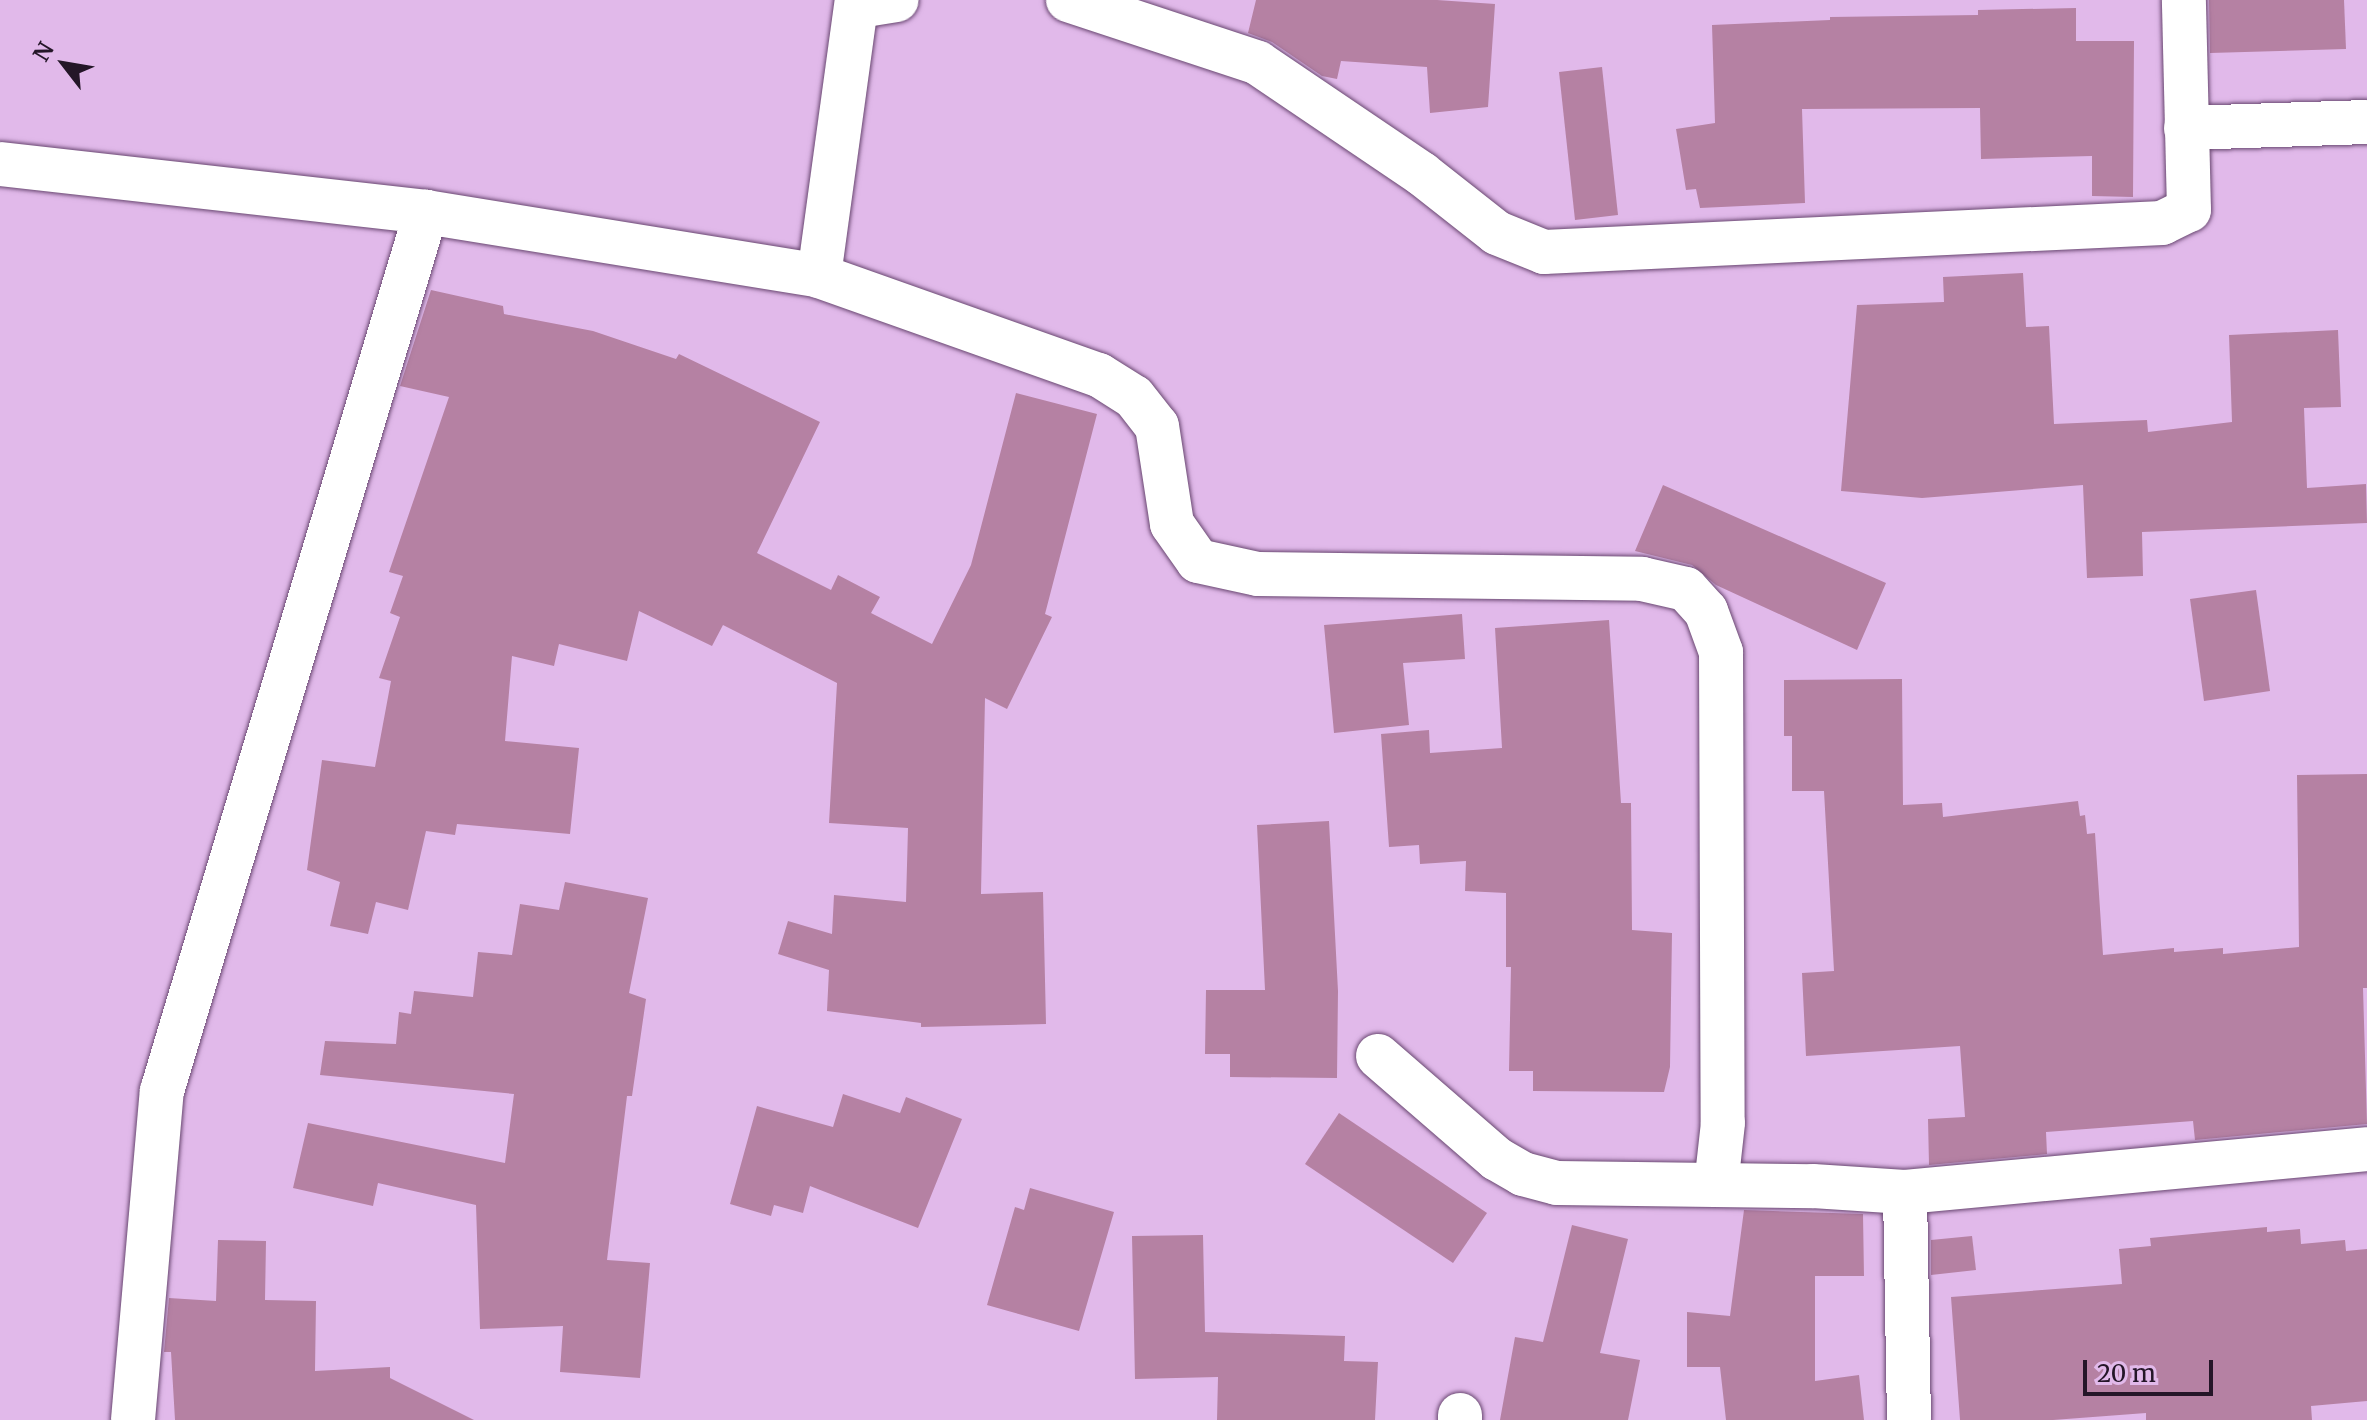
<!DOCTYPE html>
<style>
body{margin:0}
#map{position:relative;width:2367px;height:1420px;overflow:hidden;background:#e1b9ea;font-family:Merriweather,serif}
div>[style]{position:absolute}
.building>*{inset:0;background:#b581a3}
.roads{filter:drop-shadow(0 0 2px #694771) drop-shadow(0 0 2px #694771)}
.minor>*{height:44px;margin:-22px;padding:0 22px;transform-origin:22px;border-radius:22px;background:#fff}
span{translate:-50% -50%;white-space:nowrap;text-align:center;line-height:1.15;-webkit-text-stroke:6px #e1b9ea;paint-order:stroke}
.north{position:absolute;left:24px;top:24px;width:80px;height:80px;-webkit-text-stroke:6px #e1b9ea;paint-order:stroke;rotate:301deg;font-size:22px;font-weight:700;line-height:32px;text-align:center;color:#241628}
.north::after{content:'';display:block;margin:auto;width:28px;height:36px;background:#241628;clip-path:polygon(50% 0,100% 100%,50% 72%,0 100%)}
.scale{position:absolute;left:2083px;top:1360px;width:130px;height:36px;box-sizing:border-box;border:4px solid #241628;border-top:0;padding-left:10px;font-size:24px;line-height:28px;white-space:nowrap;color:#241628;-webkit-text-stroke:6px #e1b9ea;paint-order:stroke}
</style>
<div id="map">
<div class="building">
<div style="clip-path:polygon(1256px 0,1437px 0,1495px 4px,1488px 107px,1430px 113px,1427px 67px,1341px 61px,1337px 79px,1322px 76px,1272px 42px,1248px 33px)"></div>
<div style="clip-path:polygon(2209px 0,2344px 0,2346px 49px,2210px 53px)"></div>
<div style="clip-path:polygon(2076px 8px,2076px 41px,2134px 41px,2133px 197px,2092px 196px,2092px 156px,1981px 159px,1980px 108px,1802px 109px,1805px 203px,1700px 208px,1696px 189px,1686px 190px,1676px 129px,1715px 123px,1712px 25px,1830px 20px,1830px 17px,1978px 15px,1978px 10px)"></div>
<div style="clip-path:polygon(1602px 67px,1618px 215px,1575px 220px,1559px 72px)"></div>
<div style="clip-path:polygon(2023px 273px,2026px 327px,2049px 326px,2054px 424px,2147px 420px,2148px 432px,2232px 422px,2229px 335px,2338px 330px,2341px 407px,2304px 408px,2307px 488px,2366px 484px,2367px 523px,2142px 532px,2143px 576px,2087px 578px,2083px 485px,1922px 498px,1841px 491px,1857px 305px,1944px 302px,1943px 277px)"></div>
<div style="clip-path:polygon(431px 290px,503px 306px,504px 314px,593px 331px,676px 359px,679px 354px,820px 422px,757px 553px,831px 590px,838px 575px,880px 597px,871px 613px,932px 644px,971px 565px,1016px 393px,1097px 414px,1045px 614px,1052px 617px,1007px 709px,985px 698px,981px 894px,1043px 892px,1046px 1024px,921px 1027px,921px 1023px,827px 1011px,829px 970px,778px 954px,788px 921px,832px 934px,834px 895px,906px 902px,908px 828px,829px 823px,837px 683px,723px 625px,712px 646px,639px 611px,627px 661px,559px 644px,554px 666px,512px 656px,505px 741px,579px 748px,570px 834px,457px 824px,455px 835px,426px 831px,408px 910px,376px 902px,368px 934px,330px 926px,340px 882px,307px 870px,322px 760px,375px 767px,391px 681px,379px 678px,400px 617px,390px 613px,403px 576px,389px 572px,449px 397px,400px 386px)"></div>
<div style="clip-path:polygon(1663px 485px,1886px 583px,1857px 650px,1716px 585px,1692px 565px,1635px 551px)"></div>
<div style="clip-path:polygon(2256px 590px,2270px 691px,2204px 701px,2190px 599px)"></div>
<div style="clip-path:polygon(1462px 614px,1465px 659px,1403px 663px,1409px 725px,1334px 733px,1324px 625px)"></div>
<div style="clip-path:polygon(1609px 620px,1621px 803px,1631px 803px,1632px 930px,1672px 933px,1670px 1067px,1664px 1092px,1533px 1091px,1533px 1071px,1509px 1071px,1511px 967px,1506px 967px,1506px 893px,1465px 891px,1466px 861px,1420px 864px,1419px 845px,1389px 847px,1381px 734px,1429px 730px,1430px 753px,1502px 748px,1495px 628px)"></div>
<div style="clip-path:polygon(1902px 679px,1903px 805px,1942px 803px,1943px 817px,2078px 801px,2080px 816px,2085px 815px,2087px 834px,2095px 833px,2103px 955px,2174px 948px,2174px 952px,2223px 948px,2223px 954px,2299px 947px,2297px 775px,2367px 774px,2367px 988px,2363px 988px,2367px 1124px,2195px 1140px,2193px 1121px,2046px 1132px,2047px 1154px,1929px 1165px,1928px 1119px,1965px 1117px,1960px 1046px,1806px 1056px,1802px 973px,1834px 971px,1824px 791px,1792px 791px,1792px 736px,1784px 736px,1784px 680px)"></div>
<div style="clip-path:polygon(1329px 821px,1338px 991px,1337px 1078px,1230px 1077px,1230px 1054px,1205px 1054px,1206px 990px,1265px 990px,1257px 825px)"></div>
<div style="clip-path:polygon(565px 882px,648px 898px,629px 993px,646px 999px,632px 1096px,627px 1096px,607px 1260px,650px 1263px,640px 1378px,560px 1372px,563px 1326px,480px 1329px,476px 1205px,378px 1183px,373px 1206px,293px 1188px,308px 1123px,505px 1163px,514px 1094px,320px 1075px,325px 1041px,396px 1044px,399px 1012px,411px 1014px,414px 991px,473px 997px,478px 952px,512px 955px,520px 904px,559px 910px)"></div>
<div style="clip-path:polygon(843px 1094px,900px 1113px,906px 1097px,962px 1119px,918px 1228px,810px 1186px,803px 1213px,774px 1205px,771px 1216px,730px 1204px,757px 1106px,833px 1127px)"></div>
<div style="clip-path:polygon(1339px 1113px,1487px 1213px,1453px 1263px,1305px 1164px)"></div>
<div style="clip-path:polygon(1030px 1188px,1114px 1212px,1079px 1331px,987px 1305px,1015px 1207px,1024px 1210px)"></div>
<div style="clip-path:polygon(1744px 1210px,1863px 1214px,1864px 1276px,1815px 1276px,1815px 1381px,1859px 1375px,1864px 1420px,1726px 1420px,1720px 1367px,1687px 1367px,1687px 1312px,1730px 1316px)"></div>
<div style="clip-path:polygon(1572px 1225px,1628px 1239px,1600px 1353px,1640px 1360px,1628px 1420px,1500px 1420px,1515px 1337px,1543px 1342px)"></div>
<div style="clip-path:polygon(2267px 1227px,2267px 1232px,2300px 1229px,2301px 1244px,2345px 1240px,2346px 1251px,2367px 1249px,2367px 1401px,2311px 1406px,2312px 1420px,2146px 1420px,2146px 1413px,2053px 1420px,1960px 1420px,1951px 1297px,2122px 1284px,2119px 1249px,2151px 1246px,2150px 1238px)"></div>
<div style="clip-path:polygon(1203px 1235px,1205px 1332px,1345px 1336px,1344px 1361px,1378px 1362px,1375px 1420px,1217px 1420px,1218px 1377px,1135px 1379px,1132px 1236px)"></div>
<div style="clip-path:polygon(1972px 1236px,1976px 1270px,1931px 1275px,1931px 1240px)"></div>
<div style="clip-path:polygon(218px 1240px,266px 1241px,265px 1300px,316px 1301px,315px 1371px,390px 1367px,390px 1378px,474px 1420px,175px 1420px,171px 1352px,164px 1352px,169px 1298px,216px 1301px)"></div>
</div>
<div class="roads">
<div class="minor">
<div style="left:1068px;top:0;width:200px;rotate:18.3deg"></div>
<div style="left:1258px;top:63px;width:198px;rotate:34.1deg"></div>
<div style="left:1422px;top:174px;width:95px;rotate:38.2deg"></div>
<div style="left:1497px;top:233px;width:51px;rotate:22deg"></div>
<div style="left:1544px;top:252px;width:619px;rotate:-2.69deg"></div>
<div style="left:2162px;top:223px;width:30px;rotate:-26deg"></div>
<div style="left:2189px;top:210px;width:210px;rotate:-91.4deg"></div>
<div style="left:859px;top:6px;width:38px;rotate:-9deg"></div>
<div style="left:2186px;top:128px;width:181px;rotate:-1.9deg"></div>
<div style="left:0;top:164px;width:429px;rotate:6.4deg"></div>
<div style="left:426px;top:212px;width:398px;rotate:9.2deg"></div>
<div style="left:819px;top:276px;width:297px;rotate:19.5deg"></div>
<div style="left:1099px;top:375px;width:41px;rotate:32.2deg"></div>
<div style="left:1134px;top:397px;width:37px;rotate:52deg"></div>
<div style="left:1157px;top:426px;width:99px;rotate:81.3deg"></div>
<div style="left:1172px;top:524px;width:45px;rotate:54.9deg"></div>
<div style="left:1198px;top:561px;width:61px;rotate:12.2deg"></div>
<div style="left:1258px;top:574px;width:384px;rotate:0.7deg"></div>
<div style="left:1642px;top:579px;width:45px;rotate:12.8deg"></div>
<div style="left:1686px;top:589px;width:30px;rotate:48deg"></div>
<div style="left:1706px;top:611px;width:44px;rotate:69.9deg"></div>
<div style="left:1721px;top:652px;width:471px;rotate:89.8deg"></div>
<div style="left:1723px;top:1123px;width:62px;rotate:96.4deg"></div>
<div style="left:819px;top:276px;width:279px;rotate:-82.2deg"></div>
<div style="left:1378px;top:1056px;width:157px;rotate:40.9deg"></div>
<div style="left:1497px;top:1159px;width:30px;rotate:30deg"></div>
<div style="left:1523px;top:1174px;width:35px;rotate:15deg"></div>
<div style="left:1557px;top:1183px;width:256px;rotate:0.7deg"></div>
<div style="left:1813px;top:1186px;width:92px;rotate:3.7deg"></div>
<div style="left:1905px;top:1192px;width:464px;rotate:-5.3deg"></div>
<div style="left:1905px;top:1192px;width:228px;rotate:89deg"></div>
<div style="left:1460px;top:1415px;width:5px;rotate:90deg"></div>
<div style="left:133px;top:1420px;width:330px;rotate:-85deg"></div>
<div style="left:162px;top:1091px;width:918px;rotate:-73.28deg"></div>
</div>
</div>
<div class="north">N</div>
<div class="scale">20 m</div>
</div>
